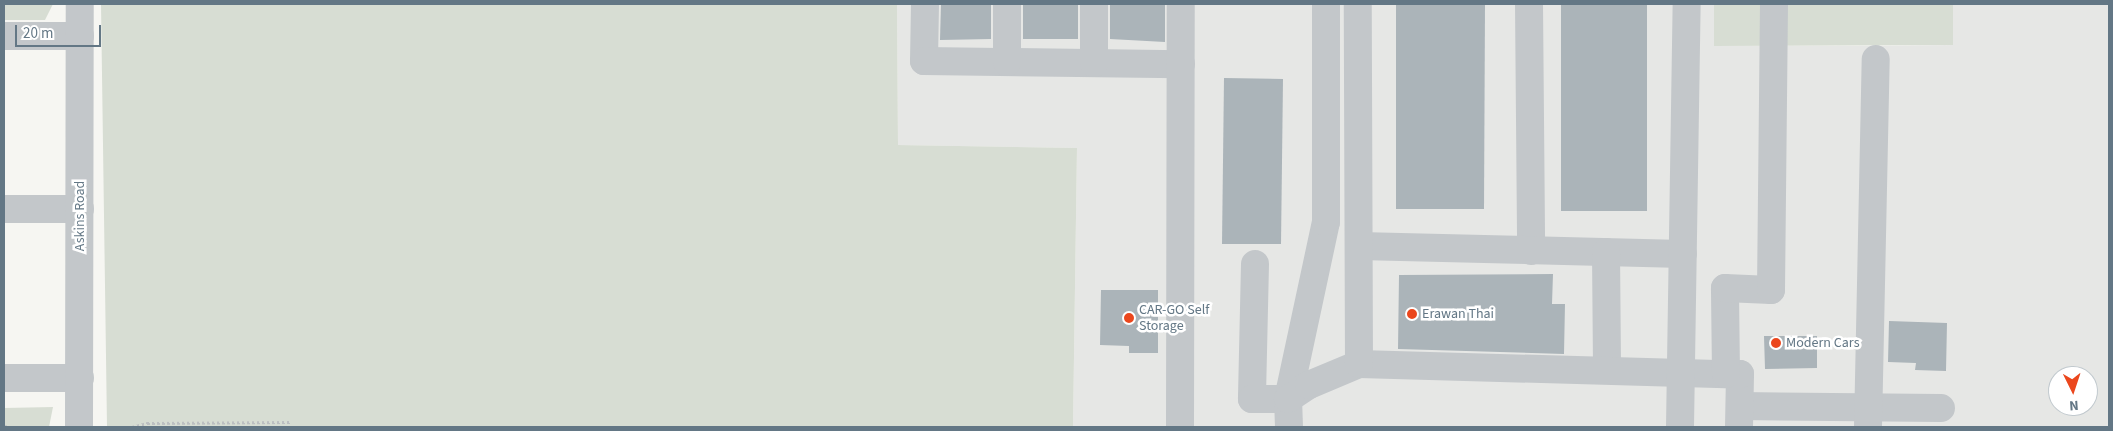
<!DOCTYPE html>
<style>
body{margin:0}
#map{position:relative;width:2113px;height:431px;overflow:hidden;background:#f6f6f2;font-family:"Source Sans 3",sans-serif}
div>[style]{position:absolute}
.built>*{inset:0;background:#e6e7e5}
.green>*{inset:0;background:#d7ddd3}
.building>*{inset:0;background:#abb4b9}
.path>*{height:3px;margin-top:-1.5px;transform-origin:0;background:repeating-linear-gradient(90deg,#bcbfc1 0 2.5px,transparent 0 5px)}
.minor>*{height:28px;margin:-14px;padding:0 14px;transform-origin:14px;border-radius:14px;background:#c3c7ca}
.dots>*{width:14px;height:14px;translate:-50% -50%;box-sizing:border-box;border:2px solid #fff;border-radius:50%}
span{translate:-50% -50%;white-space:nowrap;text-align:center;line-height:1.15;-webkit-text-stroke:5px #fff;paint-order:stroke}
.street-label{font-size:14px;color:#637785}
.poi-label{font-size:14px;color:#637785}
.left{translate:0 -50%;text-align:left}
.frame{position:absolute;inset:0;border:5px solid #637785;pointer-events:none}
.north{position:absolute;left:2048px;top:366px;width:50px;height:50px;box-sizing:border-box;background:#fff;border:1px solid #c1c9ce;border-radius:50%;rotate:176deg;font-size:14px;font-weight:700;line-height:20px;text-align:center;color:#637785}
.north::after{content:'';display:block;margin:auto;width:18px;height:22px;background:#eb471d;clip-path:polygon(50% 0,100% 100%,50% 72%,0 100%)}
.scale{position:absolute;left:15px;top:25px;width:86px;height:22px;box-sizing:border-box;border:2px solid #637785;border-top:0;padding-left:6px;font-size:15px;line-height:18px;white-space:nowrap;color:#637785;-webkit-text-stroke:4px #fff;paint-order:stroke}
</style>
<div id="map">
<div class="built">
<div style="clip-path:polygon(evenodd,897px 4px,1714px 4px,1715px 46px,1875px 46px,1953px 45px,1953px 4px,2109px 4px,2109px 427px,1073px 427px,1077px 148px,898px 145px,897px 4px,2058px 376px,2088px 376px,2088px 406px,2058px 406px,2058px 376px)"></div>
</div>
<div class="green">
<div style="clip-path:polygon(4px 4px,53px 4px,45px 20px,4px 20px)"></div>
<div style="clip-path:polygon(101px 4px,897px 4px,898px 145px,1077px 148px,1073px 427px,107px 427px)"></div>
<div style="clip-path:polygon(1714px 4px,1953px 4px,1953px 45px,1714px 46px)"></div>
<div style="clip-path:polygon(53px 407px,49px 427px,4px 427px,4px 408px)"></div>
</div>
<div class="building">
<div style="clip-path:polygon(941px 4px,991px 4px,991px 39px,940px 40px)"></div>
<div style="clip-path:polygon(1023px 4px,1078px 4px,1078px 39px,1023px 39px)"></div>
<div style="clip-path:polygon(1110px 4px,1165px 4px,1165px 42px,1110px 39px)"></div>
<div style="clip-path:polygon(1396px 4px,1485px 4px,1484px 209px,1396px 209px)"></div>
<div style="clip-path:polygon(1561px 4px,1647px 4px,1647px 211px,1561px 211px)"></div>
<div style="clip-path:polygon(1224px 78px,1283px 79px,1281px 244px,1222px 244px)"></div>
<div style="clip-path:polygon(1553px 274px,1552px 304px,1565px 304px,1564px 354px,1398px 349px,1399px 275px)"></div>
<div style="clip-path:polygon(1101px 290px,1158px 290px,1158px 353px,1129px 353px,1129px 346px,1100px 345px)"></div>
<div style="clip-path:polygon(1889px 321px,1947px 323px,1946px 371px,1915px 370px,1916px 363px,1888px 362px)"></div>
<div style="clip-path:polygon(1764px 336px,1817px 336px,1817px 368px,1765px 369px)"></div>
</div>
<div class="path">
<div style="left:4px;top:426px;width:5px;rotate:11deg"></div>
<div style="left:132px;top:427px;width:16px;rotate:-15deg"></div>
<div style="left:147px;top:423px;width:144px;rotate:-0.4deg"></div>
</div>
<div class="minor">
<div style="left:925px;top:4px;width:57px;rotate:91deg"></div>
<div style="left:924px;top:61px;width:257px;rotate:0.7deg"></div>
<div style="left:1529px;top:4px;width:247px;rotate:89.5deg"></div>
<div style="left:4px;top:36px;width:76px"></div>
<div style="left:1007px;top:62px;width:58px;rotate:-90deg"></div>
<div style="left:1094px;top:63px;width:59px;rotate:-90deg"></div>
<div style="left:4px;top:209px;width:76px"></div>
<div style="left:1359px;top:246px;width:324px;rotate:1.4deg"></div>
<div style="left:1606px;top:252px;width:117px;rotate:89.5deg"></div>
<div style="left:1255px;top:264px;width:135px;rotate:91.3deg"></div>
<div style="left:1252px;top:399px;width:36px"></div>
<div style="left:1288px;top:399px;width:181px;rotate:-77.9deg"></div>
<div style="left:1326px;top:222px;width:218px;rotate:-90deg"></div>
<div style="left:1359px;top:364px;width:367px;rotate:1.6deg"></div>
<div style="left:4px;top:378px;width:76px"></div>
<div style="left:1740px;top:406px;width:201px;rotate:0.6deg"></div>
<div style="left:79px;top:427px;width:423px;rotate:-89.9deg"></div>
<div style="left:1180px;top:427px;width:423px;rotate:-89.9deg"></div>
<div style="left:1289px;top:427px;width:28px;rotate:-92deg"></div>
<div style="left:1288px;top:399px;width:25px;rotate:-34deg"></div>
<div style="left:1309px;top:385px;width:54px;rotate:-22.8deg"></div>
<div style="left:1359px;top:364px;width:360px;rotate:-90.2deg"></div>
<div style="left:1680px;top:427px;width:423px;rotate:-89.1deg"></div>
<div style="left:1739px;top:427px;width:53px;rotate:-88.9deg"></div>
<div style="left:1740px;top:374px;width:14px;rotate:180deg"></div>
<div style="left:1726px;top:374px;width:86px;rotate:-90.7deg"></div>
<div style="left:1725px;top:288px;width:46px;rotate:2.5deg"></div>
<div style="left:1771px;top:290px;width:286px;rotate:-89.4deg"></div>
<div style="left:1868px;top:427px;width:368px;rotate:-88.8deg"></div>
</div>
<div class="dots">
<div style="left:1412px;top:314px;background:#eb471d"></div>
<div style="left:1129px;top:318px;background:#eb471d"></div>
<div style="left:1776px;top:343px;background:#eb471d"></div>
</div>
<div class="street-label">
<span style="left:80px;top:216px;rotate:-90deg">Askins Road</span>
</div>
<div class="poi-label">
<span class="left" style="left:1139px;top:318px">CAR-GO Self<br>Storage</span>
<span class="left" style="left:1422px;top:314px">Erawan Thai</span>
<span class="left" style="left:1786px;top:343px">Modern Cars</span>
</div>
<div class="frame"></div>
<div class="north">N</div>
<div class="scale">20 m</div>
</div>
